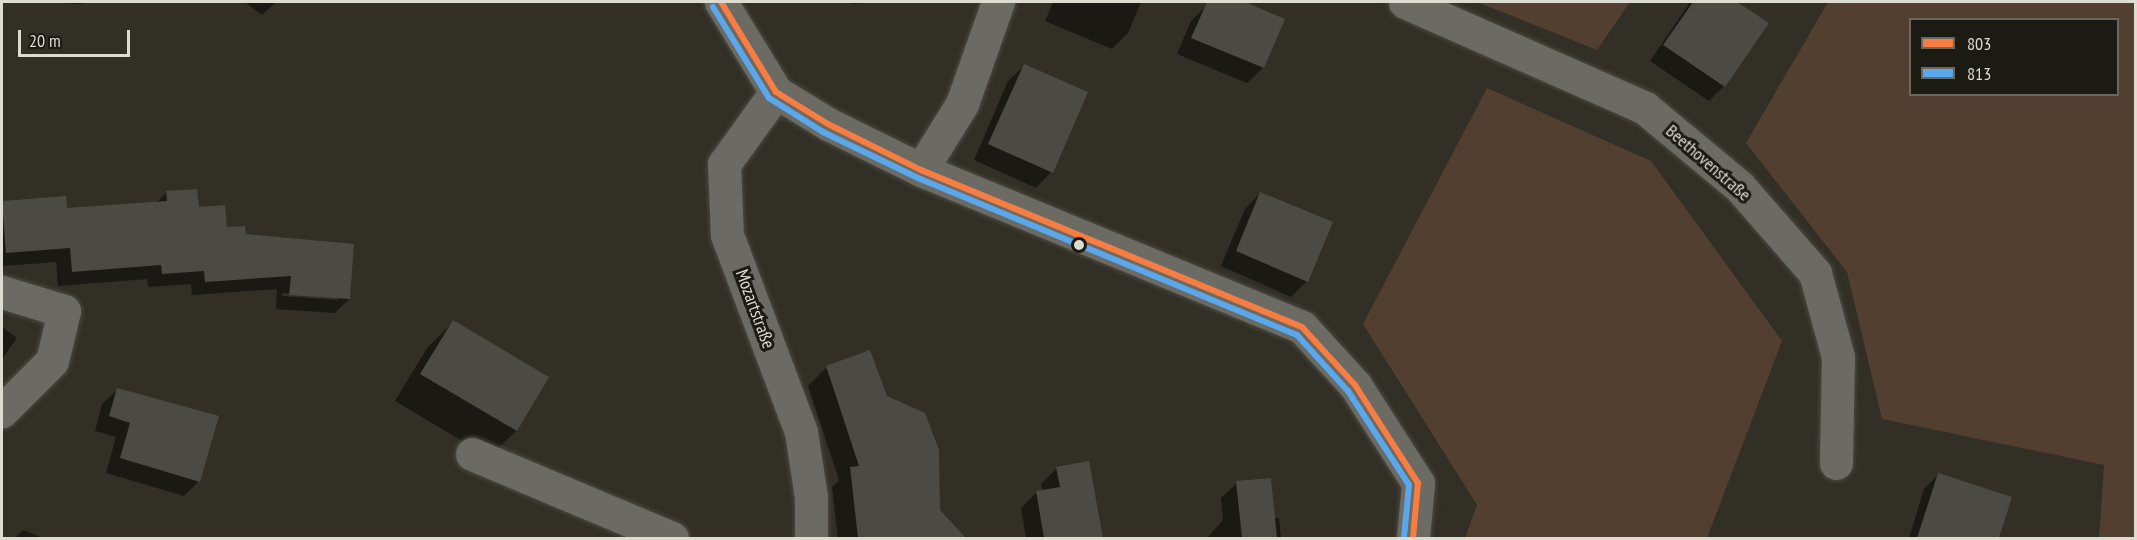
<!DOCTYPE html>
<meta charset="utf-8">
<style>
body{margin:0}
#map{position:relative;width:2137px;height:540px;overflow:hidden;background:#312f26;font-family:"PT Sans Narrow",sans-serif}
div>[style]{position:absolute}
.green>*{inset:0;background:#533f30}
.shadow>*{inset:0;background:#0007}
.building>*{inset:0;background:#4b4b44}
.roads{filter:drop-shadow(0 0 2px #4c4a42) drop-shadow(0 0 2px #4c4a42)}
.minor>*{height:33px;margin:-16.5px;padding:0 16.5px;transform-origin:16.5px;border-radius:16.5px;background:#6b6a63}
.bus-1>*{height:6px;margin:-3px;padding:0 3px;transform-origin:3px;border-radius:3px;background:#f77d43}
.bus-2>*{height:6px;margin:-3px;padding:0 3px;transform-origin:3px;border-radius:3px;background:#5aa8eb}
.dots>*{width:16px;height:16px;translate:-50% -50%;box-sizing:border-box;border:3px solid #1b1a13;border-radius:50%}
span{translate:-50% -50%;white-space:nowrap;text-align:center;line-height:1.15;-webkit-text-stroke:6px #1b1a13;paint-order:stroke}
.street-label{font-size:18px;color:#dddcd2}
.frame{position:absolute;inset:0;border:3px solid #dddcd2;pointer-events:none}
.legend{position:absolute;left:1909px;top:18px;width:210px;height:78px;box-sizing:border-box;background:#1b1a13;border:2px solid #69685f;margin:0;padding:8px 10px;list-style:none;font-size:18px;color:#dddcd2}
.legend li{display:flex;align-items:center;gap:12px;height:30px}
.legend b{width:30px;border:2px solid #69685f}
.scale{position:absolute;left:18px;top:30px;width:112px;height:27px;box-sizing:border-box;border:3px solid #dddcd2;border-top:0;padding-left:8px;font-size:18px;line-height:21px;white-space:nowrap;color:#dddcd2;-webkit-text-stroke:4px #1b1a13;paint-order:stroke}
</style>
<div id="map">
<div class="green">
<div style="clip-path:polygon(1477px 2px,1630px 2px,1597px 50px)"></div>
<div style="clip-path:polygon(evenodd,1828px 2px,2135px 2px,2135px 538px,2099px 538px,2104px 465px,1882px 419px,1847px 272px,1746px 143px,1828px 2px,1910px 20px,2118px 20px,2118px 94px,1910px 94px,1910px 20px)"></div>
<div style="clip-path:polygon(1487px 88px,1651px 161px,1782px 341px,1707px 538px,1465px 538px,1477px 505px,1363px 324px)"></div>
</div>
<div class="shadow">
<div style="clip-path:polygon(43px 2px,83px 2px,81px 4px)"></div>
<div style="clip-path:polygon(245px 2px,276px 2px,262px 15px)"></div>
<div style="clip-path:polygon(852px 2px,876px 2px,852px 4px)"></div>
<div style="clip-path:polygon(1053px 2px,1141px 2px,1128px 33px,1112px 49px,1045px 21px)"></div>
<div style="clip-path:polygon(1222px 2px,1241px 2px,1283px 19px,1263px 68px,1247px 83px,1177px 54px,1191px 21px,1206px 6px,1214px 9px)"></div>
<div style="clip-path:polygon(1690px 2px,1734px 2px,1767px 23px,1724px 86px,1709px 101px,1650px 61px)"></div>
<div style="clip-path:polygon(1024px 66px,1051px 172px,1036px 188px,974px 160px,1008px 81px)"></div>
<div style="clip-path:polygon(evenodd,167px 192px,225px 228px,245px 236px,349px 299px,335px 313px,276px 309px,277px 289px,192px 295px,191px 284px,148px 287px,147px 279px,58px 286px,56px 262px,2px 266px,2px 203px,65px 198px,66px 210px,156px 203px,167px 192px,282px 293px,338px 297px,338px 300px,282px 296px,282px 293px)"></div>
<div style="clip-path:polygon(1260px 193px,1307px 281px,1291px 297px,1221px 266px,1245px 209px)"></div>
<div style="clip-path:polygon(453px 322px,547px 378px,516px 431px,489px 457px,395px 401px,427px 348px)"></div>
<div style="clip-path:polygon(2px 327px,17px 338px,2px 359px)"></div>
<div style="clip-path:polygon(827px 367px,886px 397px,938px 510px,952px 525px,951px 538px,838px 538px,832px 487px,839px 480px,808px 386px)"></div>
<div style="clip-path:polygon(117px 390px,199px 481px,184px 496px,106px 473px,116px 437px,95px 431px,102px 404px)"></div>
<div style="clip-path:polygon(1088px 463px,1101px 538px,1026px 538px,1021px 508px,1036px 493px,1043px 491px,1041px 484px,1057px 468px)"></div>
<div style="clip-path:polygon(1938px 475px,2010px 498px,1999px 538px,1909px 538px,1924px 489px)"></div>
<div style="clip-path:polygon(1237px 483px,1273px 518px,1279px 518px,1281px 538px,1207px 538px,1223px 520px,1221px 498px)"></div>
<div style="clip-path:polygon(23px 530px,43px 538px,15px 538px)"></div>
</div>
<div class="building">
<div style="clip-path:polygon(1207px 2px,1245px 2px,1285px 19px,1264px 68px,1191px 38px)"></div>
<div style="clip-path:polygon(1693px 2px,1737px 2px,1769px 23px,1725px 87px,1663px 45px)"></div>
<div style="clip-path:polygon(1024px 64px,1088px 92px,1053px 173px,988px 144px)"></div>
<div style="clip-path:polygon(197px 189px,199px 207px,225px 205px,227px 227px,245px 226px,246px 234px,354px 244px,350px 299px,289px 295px,291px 276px,205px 282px,204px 271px,162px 274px,161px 265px,72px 272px,70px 248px,6px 253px,2px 201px,66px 196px,67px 208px,167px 201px,166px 191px)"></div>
<div style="clip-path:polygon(1260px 192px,1333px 222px,1308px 282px,1236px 251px)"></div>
<div style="clip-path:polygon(453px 320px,549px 377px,517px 431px,420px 374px)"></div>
<div style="clip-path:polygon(870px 350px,887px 396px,925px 413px,939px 450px,940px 510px,966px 538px,858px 538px,850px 467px,859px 466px,826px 366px)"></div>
<div style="clip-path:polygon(117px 388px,219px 416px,200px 482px,120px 458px,130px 423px,109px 416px)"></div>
<div style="clip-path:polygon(1089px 461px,1103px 538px,1044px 538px,1036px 491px,1060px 487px,1056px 467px)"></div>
<div style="clip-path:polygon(1938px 473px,2012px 497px,1999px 538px,1917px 538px)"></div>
<div style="clip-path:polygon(1271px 478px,1277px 538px,1242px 538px,1236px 481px)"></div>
</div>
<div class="roads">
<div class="minor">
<div style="left:721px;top:2px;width:105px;rotate:58.6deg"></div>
<div style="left:776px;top:92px;width:61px;rotate:31.6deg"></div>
<div style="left:828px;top:124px;width:104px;rotate:26.3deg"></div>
<div style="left:921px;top:170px;width:412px;rotate:22.4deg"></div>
<div style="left:1302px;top:327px;width:79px;rotate:47.6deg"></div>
<div style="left:1355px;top:385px;width:117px;rotate:57.3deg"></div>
<div style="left:1418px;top:483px;width:55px;rotate:95.2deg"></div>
<div style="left:1405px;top:2px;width:262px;rotate:23.8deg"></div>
<div style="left:1645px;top:108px;width:122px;rotate:39.7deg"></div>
<div style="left:1739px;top:186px;width:116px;rotate:48.9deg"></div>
<div style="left:1815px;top:273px;width:87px;rotate:74.7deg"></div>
<div style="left:1838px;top:357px;width:106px;rotate:91.1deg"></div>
<div style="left:776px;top:92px;width:89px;rotate:125.8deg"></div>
<div style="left:724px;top:164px;width:71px;rotate:87.6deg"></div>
<div style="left:727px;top:235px;width:210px;rotate:69.4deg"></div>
<div style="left:801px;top:432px;width:66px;rotate:81.3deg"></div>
<div style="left:811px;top:497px;width:41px;rotate:90deg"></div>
<div style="left:921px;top:170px;width:78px;rotate:-58.2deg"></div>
<div style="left:962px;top:104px;width:108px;rotate:-70.6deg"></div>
<div style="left:2px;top:292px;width:65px;rotate:17deg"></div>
<div style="left:64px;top:311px;width:51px;rotate:103.5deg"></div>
<div style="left:52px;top:361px;width:71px;rotate:135deg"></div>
<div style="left:472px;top:454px;width:217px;rotate:22.8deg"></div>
</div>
</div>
<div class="bus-1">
<div style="left:721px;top:2px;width:105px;rotate:58.6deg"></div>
<div style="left:776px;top:92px;width:61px;rotate:31.6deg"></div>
<div style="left:828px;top:124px;width:104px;rotate:26.3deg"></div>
<div style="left:921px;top:170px;width:412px;rotate:22.4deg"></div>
<div style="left:1302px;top:327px;width:79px;rotate:47.6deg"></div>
<div style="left:1355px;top:385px;width:117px;rotate:57.3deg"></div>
<div style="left:1418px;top:483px;width:55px;rotate:95.2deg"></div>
</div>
<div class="bus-2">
<div style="left:713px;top:7px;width:107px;rotate:58.4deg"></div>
<div style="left:769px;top:98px;width:64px;rotate:32.2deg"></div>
<div style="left:823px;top:132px;width:106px;rotate:25.8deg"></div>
<div style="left:918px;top:178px;width:410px;rotate:22.5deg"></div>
<div style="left:1297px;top:335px;width:76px;rotate:47.7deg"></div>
<div style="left:1348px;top:391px;width:112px;rotate:57deg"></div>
<div style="left:1409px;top:485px;width:52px;rotate:95.5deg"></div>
</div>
<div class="dots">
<div style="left:1079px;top:245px;background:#dddcd2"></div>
</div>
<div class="street-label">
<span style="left:1708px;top:163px;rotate:41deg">Beethovenstraße</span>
<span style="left:755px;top:309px;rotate:70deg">Mozartstraße</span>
</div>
<div class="frame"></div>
<ul class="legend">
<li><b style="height:8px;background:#f77d43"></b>803</li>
<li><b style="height:8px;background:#5aa8eb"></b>813</li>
</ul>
<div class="scale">20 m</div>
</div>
